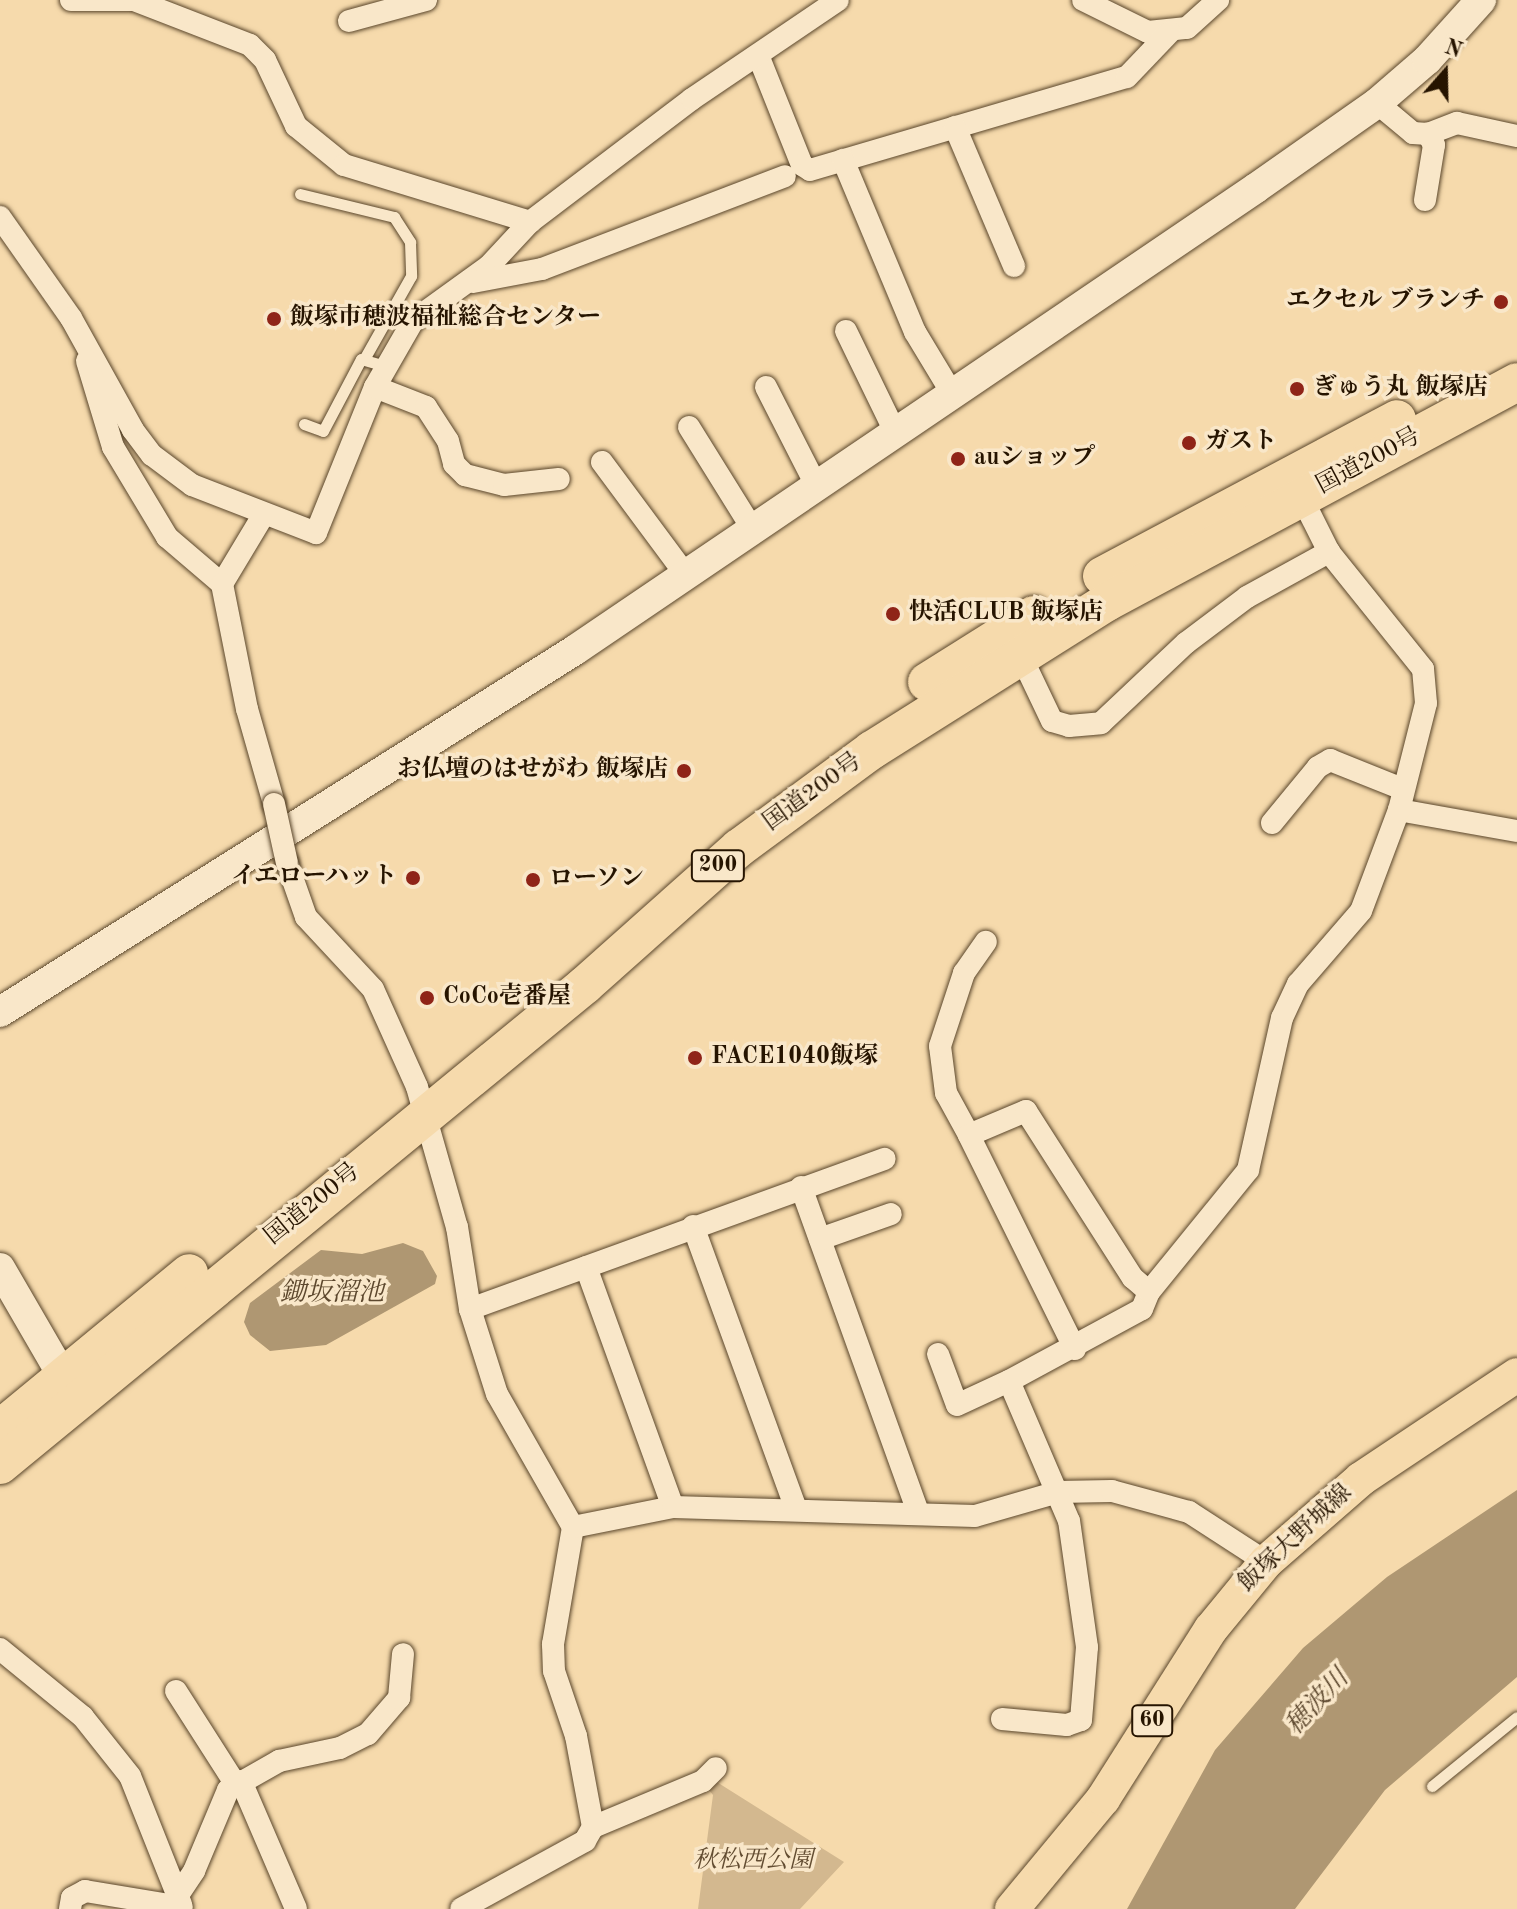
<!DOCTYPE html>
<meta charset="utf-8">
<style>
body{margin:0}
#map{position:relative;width:1517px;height:1909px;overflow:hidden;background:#f6daac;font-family:"Old Standard TT","Noto Serif JP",serif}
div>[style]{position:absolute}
.green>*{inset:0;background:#d3b88f}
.water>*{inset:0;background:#af9772}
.roads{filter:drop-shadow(0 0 2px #5a462b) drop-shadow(0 0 2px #5a462b)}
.lane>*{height:11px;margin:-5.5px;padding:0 5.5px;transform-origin:5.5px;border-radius:5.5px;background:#f9e7c9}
.street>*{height:22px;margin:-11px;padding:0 11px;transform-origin:11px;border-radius:11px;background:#f9e7c9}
.secondary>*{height:30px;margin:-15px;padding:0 15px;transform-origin:15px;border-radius:15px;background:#f9e7c9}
.primary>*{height:34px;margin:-17px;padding:0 17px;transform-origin:17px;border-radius:17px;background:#f6daac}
.highway>*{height:38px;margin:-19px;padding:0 19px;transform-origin:19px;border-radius:19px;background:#f6daac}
.bridges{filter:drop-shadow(0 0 2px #5a462b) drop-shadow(0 0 2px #5a462b)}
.street-bridge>*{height:22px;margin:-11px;padding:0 11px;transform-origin:11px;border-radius:11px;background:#f9e7c9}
.dots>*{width:22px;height:22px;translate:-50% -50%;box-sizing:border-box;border:4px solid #f9e7c9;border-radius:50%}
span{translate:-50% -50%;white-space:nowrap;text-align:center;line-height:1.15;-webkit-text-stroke:7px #f9e7c9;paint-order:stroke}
.shield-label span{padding:2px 6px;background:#f9e7c9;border:2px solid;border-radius:6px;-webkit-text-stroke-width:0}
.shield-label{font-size:22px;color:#261400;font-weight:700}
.poi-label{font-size:24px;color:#261400;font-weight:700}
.right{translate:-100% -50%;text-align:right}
.left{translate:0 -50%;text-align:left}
.street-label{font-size:24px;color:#261400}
.park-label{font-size:24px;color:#634d32;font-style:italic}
.water-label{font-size:26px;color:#5d482e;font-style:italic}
.north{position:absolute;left:1405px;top:32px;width:80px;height:80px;-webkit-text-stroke:6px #f9e7c9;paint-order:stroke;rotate:20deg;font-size:22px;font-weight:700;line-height:32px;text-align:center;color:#261400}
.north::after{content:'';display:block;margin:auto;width:28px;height:36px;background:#261400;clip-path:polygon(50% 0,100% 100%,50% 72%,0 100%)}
</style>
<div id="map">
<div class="green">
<div style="clip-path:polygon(712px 1779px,844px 1862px,800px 1909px,698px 1909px,713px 1795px,704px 1784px)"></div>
</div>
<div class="water">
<div style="clip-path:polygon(403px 1243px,423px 1251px,437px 1276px,435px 1284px,326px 1345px,270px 1351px,250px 1335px,244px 1322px,250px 1303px,321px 1250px,362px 1254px)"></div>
<div style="clip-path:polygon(1517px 1490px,1517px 1677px,1385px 1790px,1295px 1909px,1127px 1909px,1215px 1750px,1303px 1648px,1387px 1577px)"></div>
</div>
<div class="roads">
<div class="lane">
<div style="left:300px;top:194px;width:97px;rotate:13.7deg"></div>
<div style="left:394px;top:217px;width:30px;rotate:57deg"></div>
<div style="left:410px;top:242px;width:34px;rotate:88deg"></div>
<div style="left:411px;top:276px;width:95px;rotate:119.5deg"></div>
<div style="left:304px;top:424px;width:20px;rotate:20deg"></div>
<div style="left:323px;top:431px;width:81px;rotate:-62.2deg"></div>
<div style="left:361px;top:359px;width:26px;rotate:16deg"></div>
<div style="left:1432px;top:1786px;width:109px;rotate:-39.1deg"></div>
</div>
<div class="street">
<div style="left:71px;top:0;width:63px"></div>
<div style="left:134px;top:0;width:124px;rotate:21.2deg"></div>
<div style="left:250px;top:45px;width:21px;rotate:45deg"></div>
<div style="left:265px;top:60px;width:73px;rotate:64.8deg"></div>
<div style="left:296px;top:126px;width:62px;rotate:39.1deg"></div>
<div style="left:344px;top:165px;width:195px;rotate:17deg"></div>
<div style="left:1083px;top:0;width:72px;rotate:26.2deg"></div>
<div style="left:1148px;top:32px;width:39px;rotate:-6deg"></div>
<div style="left:1187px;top:28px;width:42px;rotate:-42.1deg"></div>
<div style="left:349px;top:21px;width:80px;rotate:-15.3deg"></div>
<div style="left:758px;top:55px;width:118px;rotate:68.2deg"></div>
<div style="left:802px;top:165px;width:9px;rotate:32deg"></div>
<div style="left:810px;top:170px;width:330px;rotate:-16.4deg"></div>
<div style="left:1127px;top:77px;width:62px;rotate:-46.3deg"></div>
<div style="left:1377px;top:103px;width:47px;rotate:39.8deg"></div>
<div style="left:1413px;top:133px;width:15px;rotate:4deg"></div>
<div style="left:1428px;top:134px;width:31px;rotate:-21deg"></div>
<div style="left:1457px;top:123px;width:61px;rotate:12.2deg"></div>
<div style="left:955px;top:127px;width:151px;rotate:67deg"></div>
<div style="left:843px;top:160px;width:186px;rotate:67.3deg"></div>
<div style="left:915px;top:332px;width:74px;rotate:58.9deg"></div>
<div style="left:1425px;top:200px;width:56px;rotate:-80.7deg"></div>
<div style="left:1434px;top:145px;width:13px;rotate:-119deg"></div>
<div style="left:0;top:217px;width:123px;rotate:54.9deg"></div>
<div style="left:71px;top:318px;width:128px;rotate:61deg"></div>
<div style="left:133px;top:430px;width:31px;rotate:53deg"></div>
<div style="left:152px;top:455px;width:50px;rotate:36.9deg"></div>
<div style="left:192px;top:485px;width:133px;rotate:21.2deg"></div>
<div style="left:316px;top:533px;width:157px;rotate:-68deg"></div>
<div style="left:375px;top:387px;width:76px;rotate:-60.1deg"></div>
<div style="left:413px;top:321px;width:94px;rotate:-35.9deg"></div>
<div style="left:489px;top:266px;width:60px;rotate:-47deg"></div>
<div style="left:530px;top:222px;width:203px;rotate:-37.2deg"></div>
<div style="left:692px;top:99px;width:176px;rotate:-34.1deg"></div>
<div style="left:473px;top:282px;width:70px;rotate:-10.7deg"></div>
<div style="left:542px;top:269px;width:260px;rotate:-20.9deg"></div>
<div style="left:846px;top:331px;width:114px;rotate:64.1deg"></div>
<div style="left:87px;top:361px;width:90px;rotate:73.2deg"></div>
<div style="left:113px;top:447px;width:105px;rotate:59deg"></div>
<div style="left:167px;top:537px;width:72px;rotate:40.5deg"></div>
<div style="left:375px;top:387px;width:55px;rotate:21.4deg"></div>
<div style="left:426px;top:407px;width:40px;rotate:57.1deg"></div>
<div style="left:448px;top:441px;width:24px;rotate:75deg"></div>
<div style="left:454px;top:464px;width:16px;rotate:45deg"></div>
<div style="left:465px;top:475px;width:40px;rotate:14.4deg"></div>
<div style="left:504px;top:485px;width:55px;rotate:-6.2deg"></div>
<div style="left:766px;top:387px;width:112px;rotate:63deg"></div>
<div style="left:689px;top:427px;width:121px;rotate:58.1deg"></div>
<div style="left:602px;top:462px;width:141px;rotate:53.4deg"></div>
<div style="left:264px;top:514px;width:82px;rotate:121deg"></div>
<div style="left:222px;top:584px;width:127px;rotate:78.7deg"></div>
<div style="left:247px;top:709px;width:99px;rotate:74.1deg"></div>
<div style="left:1020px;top:654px;width:74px;rotate:64.5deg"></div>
<div style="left:1052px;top:721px;width:18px;rotate:16deg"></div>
<div style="left:1069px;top:726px;width:32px;rotate:-5deg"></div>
<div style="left:1101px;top:723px;width:117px;rotate:-43.3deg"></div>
<div style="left:1186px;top:643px;width:76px;rotate:-37deg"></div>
<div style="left:1247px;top:597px;width:94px;rotate:-28.8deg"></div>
<div style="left:1399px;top:810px;width:120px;rotate:10.1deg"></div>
<div style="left:1272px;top:823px;width:72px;rotate:-50.6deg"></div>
<div style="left:1318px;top:767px;width:14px;rotate:-30deg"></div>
<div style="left:1330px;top:760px;width:75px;rotate:21.8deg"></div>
<div style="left:287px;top:863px;width:57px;rotate:70.6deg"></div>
<div style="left:306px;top:917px;width:98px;rotate:47.1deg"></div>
<div style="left:373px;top:989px;width:107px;rotate:65.8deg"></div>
<div style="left:417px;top:1087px;width:146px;rotate:74.1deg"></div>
<div style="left:457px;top:1227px;width:83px;rotate:81deg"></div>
<div style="left:470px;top:1309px;width:89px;rotate:72.4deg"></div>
<div style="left:497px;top:1394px;width:153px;rotate:60.3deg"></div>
<div style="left:573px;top:1527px;width:119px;rotate:99.7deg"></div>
<div style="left:553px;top:1644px;width:27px;rotate:88deg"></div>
<div style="left:554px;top:1671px;width:69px;rotate:71.3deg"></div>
<div style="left:576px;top:1736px;width:93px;rotate:79.4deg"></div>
<div style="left:593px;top:1827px;width:16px;rotate:120deg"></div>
<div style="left:585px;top:1841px;width:141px;rotate:151.3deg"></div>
<div style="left:969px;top:1135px;width:48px;rotate:-118.7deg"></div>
<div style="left:946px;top:1093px;width:47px;rotate:-97.3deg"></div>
<div style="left:940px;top:1046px;width:77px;rotate:-71.8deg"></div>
<div style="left:964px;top:973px;width:38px;rotate:-55deg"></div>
<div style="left:801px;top:1187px;width:345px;rotate:70.2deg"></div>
<div style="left:693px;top:1226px;width:301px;rotate:70deg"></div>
<div style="left:820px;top:1239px;width:75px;rotate:-19.4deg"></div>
<div style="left:586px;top:1267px;width:255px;rotate:70.1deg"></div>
<div style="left:470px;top:1309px;width:441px;rotate:-19.9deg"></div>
<div style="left:1075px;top:1349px;width:239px;rotate:-116.4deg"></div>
<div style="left:969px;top:1135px;width:62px;rotate:-22.8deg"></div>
<div style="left:1026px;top:1111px;width:198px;rotate:57.4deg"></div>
<div style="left:1133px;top:1278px;width:21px;rotate:41deg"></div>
<div style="left:938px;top:1354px;width:54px;rotate:69.6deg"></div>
<div style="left:957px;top:1405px;width:57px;rotate:-24.8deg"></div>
<div style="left:573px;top:1527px;width:102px;rotate:-11.3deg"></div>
<div style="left:673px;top:1507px;width:302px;rotate:1.7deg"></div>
<div style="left:975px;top:1516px;width:86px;rotate:-16.1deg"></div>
<div style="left:1058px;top:1492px;width:54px;rotate:-1.1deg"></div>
<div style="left:1112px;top:1491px;width:80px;rotate:15.3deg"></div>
<div style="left:1189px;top:1512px;width:92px;rotate:33deg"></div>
<div style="left:0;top:1649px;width:107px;rotate:39.3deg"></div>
<div style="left:83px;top:1717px;width:75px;rotate:51.5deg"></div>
<div style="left:130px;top:1776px;width:138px;rotate:68.3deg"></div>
<div style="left:176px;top:1691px;width:112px;rotate:57.4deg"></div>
<div style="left:1002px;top:1719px;width:65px;rotate:5.3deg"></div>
<div style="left:1067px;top:1725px;width:15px;rotate:-20deg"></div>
<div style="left:1081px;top:1720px;width:73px;rotate:-85.3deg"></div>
<div style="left:1087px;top:1647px;width:127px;rotate:-98.1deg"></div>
<div style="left:1069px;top:1521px;width:152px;rotate:-113.2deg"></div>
<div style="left:1009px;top:1381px;width:151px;rotate:-28.4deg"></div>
<div style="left:1142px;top:1309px;width:18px;rotate:-68deg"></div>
<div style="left:1149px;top:1292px;width:157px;rotate:-50.9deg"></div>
<div style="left:1248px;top:1170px;width:156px;rotate:-77.4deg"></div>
<div style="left:1282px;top:1018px;width:38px;rotate:-65deg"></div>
<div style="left:1298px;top:984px;width:96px;rotate:-49.2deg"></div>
<div style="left:1361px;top:911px;width:108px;rotate:-69.4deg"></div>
<div style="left:1399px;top:810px;width:110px;rotate:-75.8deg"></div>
<div style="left:1426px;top:703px;width:34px;rotate:-95deg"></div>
<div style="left:1423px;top:669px;width:150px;rotate:-128.8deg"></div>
<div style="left:1329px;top:552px;width:60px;rotate:-116.6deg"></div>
<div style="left:241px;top:1781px;width:139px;rotate:66.7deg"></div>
<div style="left:593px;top:1827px;width:119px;rotate:-22.7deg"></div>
<div style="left:703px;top:1781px;width:18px;rotate:-45deg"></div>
<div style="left:178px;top:1895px;width:29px;rotate:-56deg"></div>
<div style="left:194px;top:1871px;width:88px;rotate:-67.2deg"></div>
<div style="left:228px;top:1790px;width:59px;rotate:-29.6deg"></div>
<div style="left:279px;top:1761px;width:62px;rotate:-12deg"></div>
<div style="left:340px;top:1748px;width:31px;rotate:-27deg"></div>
<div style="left:368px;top:1734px;width:48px;rotate:-49.3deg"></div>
<div style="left:399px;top:1698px;width:44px;rotate:-84.8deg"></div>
<div style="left:70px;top:1909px;width:11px;rotate:-80deg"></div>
<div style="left:72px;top:1898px;width:15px;rotate:-28deg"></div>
<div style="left:85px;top:1891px;width:98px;rotate:9.4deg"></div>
</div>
<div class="secondary">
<div style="left:0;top:1012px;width:679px;rotate:-32.19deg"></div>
<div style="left:575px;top:650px;width:823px;rotate:-34.15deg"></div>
<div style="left:1256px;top:188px;width:148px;rotate:-35.1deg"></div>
<div style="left:1377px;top:103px;width:66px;rotate:-40.7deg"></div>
<div style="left:1427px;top:60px;width:81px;rotate:-48deg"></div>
<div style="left:0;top:1268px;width:124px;rotate:59.9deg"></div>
<div style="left:62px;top:1375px;width:22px;rotate:47deg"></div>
</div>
<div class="primary">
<div style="left:1012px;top:1909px;width:143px;rotate:-50.4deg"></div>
<div style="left:1103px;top:1799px;width:201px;rotate:-57.6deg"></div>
<div style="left:1211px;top:1629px;width:87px;rotate:-50.6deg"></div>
<div style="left:1266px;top:1562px;width:126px;rotate:-41.1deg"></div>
<div style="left:1361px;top:1479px;width:187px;rotate:-33.7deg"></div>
</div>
<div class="highway">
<div style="left:1102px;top:576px;width:334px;rotate:-28deg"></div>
<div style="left:927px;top:682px;width:126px;rotate:-32.1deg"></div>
<div style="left:0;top:1429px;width:245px;rotate:-39.5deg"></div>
<div style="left:0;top:1465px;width:757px;rotate:-39.37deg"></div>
<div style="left:585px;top:985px;width:206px;rotate:-41.7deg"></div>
<div style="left:739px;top:848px;width:165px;rotate:-36.4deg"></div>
<div style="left:872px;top:750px;width:278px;rotate:-32.2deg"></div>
<div style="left:1107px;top:602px;width:465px;rotate:-28.2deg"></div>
</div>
</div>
<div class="bridges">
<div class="street-bridge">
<div style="left:274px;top:804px;width:60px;rotate:77.6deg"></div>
</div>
</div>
<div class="dots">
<div style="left:1501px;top:302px;background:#8f2418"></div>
<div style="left:274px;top:319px;background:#8f2418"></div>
<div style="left:1297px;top:389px;background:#8f2418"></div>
<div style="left:1189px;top:443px;background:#8f2418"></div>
<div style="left:958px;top:459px;background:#8f2418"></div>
<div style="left:893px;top:614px;background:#8f2418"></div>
<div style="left:684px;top:771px;background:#8f2418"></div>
<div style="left:413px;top:878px;background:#8f2418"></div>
<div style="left:533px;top:880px;background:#8f2418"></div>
<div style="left:427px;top:998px;background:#8f2418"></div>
<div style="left:695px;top:1058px;background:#8f2418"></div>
</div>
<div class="shield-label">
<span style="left:718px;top:866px">200</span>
<span style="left:1152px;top:1721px">60</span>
</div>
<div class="poi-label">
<span class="right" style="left:1485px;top:302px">エクセル ブランチ</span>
<span class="left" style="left:290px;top:319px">飯塚市穂波福祉総合センター</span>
<span class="left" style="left:1313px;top:389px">ぎゅう丸 飯塚店</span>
<span class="left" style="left:1205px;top:443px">ガスト</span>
<span class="left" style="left:974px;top:459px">auショップ</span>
<span class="left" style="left:909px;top:614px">快活CLUB 飯塚店</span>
<span class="right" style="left:668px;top:771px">お仏壇のはせがわ 飯塚店</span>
<span class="right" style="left:397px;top:878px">イエローハット</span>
<span class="left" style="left:549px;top:880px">ローソン</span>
<span class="left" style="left:443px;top:998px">CoCo壱番屋</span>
<span class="left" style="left:711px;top:1058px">FACE1040飯塚</span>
</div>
<div class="street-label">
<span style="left:1369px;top:462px;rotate:-28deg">国道200号</span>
<span style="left:813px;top:793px;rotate:-36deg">国道200号</span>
<span style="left:313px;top:1205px;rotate:-39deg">国道200号</span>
<span style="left:1296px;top:1539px;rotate:-43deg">飯塚大野城線</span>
</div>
<div class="park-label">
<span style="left:753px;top:1862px">秋松西公園</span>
</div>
<div class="water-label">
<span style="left:332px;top:1294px">鋤坂溜池</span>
<span style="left:1318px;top:1703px;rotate:-47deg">穂波川</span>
</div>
<div class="north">N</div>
</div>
